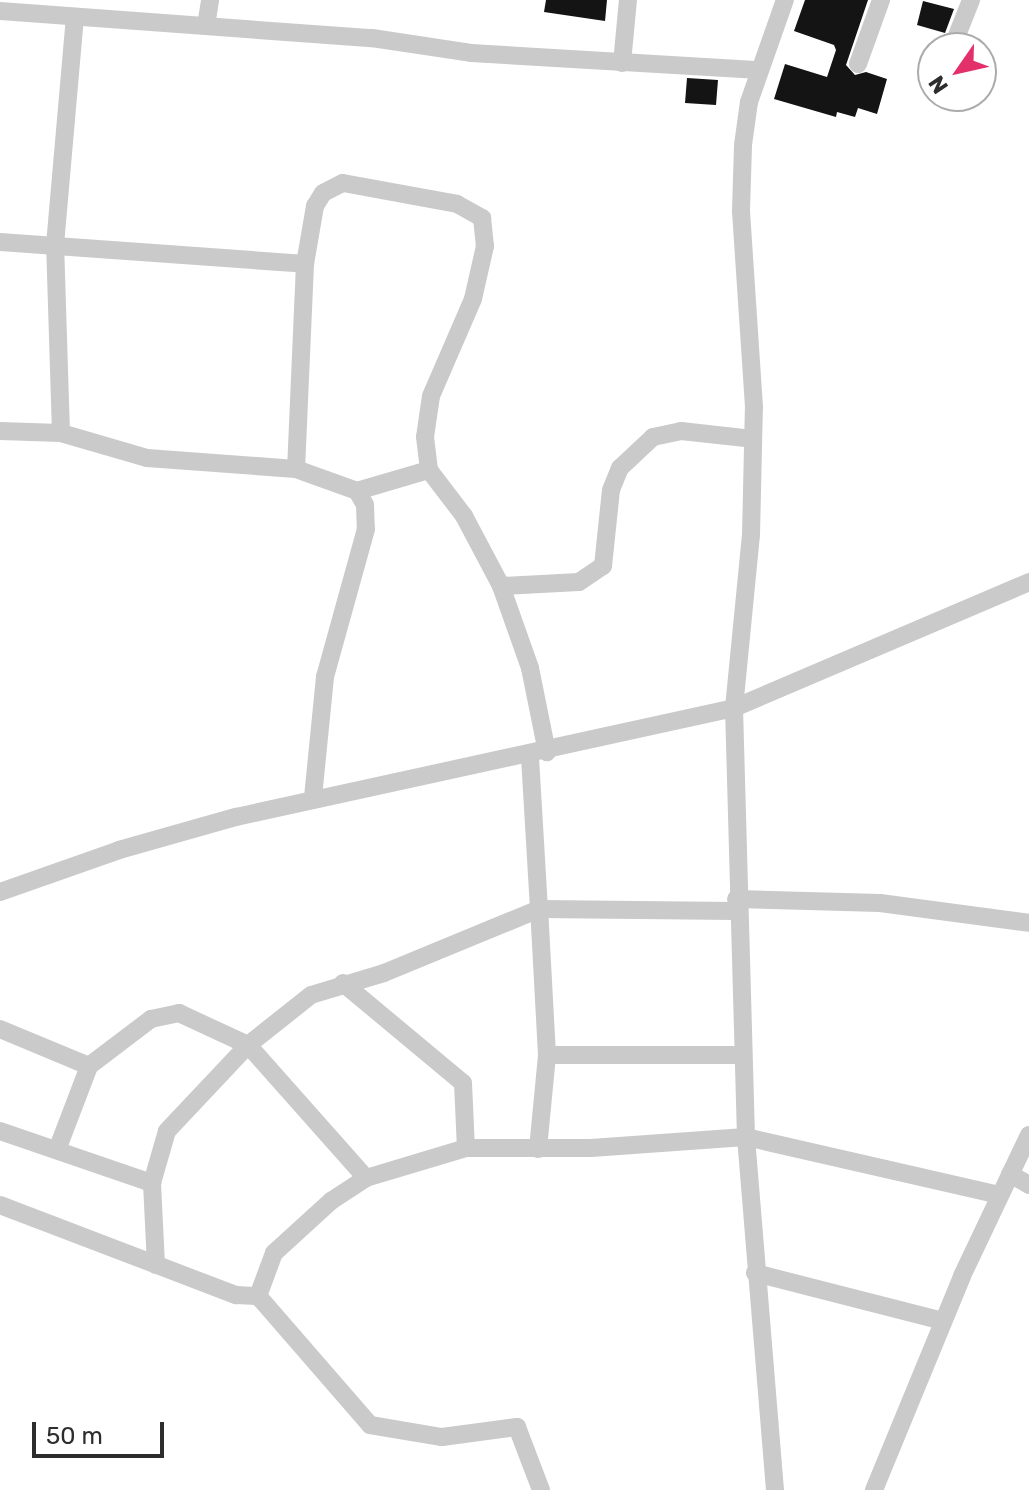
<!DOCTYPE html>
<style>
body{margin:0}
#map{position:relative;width:1029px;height:1490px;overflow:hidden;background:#fff;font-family:Rubik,sans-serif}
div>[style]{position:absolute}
.building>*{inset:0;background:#141414}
.minor>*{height:18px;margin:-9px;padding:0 9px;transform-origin:9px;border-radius:9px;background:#cacaca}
span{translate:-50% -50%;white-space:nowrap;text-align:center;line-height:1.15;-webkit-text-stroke:8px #fff;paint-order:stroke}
.north{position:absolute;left:917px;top:32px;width:80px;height:80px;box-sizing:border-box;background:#fff;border:2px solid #ababab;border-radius:50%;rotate:236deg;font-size:22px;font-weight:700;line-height:32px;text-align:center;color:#2d2d2d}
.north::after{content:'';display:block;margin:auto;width:28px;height:36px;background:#e32f6a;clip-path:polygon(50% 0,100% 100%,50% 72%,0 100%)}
.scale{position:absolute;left:32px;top:1422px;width:132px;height:36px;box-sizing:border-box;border:4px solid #2d2d2d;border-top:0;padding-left:10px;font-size:24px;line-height:28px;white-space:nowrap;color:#2d2d2d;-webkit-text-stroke:6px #fff;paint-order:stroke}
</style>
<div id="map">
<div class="building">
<div style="clip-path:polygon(546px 0,607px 0,605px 21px,544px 12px)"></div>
<div style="clip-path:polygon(805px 0,868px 0,846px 65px,855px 75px,866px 72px,887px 79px,877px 114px,858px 108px,855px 117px,837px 112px,836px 117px,774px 99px,785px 64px,827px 77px,836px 50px,834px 45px,794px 31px)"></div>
<div style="clip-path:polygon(923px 1px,954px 9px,945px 33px,917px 25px)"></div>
<div style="clip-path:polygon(687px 78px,718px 80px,716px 105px,685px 103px)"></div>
</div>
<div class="minor">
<div style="left:0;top:11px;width:373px;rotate:4.2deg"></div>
<div style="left:372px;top:38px;width:100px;rotate:8.6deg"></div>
<div style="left:471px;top:53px;width:289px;rotate:3.4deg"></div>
<div style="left:206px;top:26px;width:26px;rotate:-81deg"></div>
<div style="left:952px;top:48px;width:52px;rotate:-68.4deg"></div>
<div style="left:622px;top:63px;width:63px;rotate:-84.6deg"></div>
<div style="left:858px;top:64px;width:68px;rotate:-70.2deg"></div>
<div style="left:0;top:242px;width:306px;rotate:4.1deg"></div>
<div style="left:305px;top:264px;width:205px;rotate:92.5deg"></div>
<div style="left:305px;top:264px;width:59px;rotate:-80.2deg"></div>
<div style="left:315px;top:206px;width:15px;rotate:-58deg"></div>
<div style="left:323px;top:193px;width:22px;rotate:-27deg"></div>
<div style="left:343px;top:183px;width:116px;rotate:10.4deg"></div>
<div style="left:457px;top:204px;width:29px;rotate:29deg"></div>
<div style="left:482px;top:218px;width:28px;rotate:84deg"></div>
<div style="left:485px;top:246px;width:54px;rotate:102.8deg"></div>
<div style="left:473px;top:299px;width:106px;rotate:113.4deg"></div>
<div style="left:431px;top:396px;width:41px;rotate:98.3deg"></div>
<div style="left:425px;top:437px;width:33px;rotate:83deg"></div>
<div style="left:429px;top:470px;width:58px;rotate:52.7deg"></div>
<div style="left:464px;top:516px;width:79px;rotate:62.1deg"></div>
<div style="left:501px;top:586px;width:87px;rotate:70.5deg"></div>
<div style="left:530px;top:668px;width:86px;rotate:78.6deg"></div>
<div style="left:0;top:431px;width:61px;rotate:1.9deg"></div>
<div style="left:61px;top:433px;width:90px;rotate:16.2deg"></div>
<div style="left:147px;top:458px;width:149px;rotate:4.2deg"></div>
<div style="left:296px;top:469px;width:65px;rotate:19.8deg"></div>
<div style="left:357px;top:491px;width:16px;rotate:60deg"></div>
<div style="left:365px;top:505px;width:24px;rotate:88deg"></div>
<div style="left:366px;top:529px;width:154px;rotate:105.5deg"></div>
<div style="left:325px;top:677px;width:122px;rotate:95.7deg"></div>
<div style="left:61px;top:433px;width:188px;rotate:-91.8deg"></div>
<div style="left:55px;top:245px;width:228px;rotate:-85deg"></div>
<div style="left:357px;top:491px;width:75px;rotate:-16.3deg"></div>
<div style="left:501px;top:586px;width:78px;rotate:-2.9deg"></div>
<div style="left:579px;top:582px;width:29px;rotate:-34deg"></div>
<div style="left:603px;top:566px;width:76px;rotate:-84deg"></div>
<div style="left:611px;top:490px;width:24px;rotate:-68deg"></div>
<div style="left:620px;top:468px;width:45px;rotate:-43.2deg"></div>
<div style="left:653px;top:437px;width:29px;rotate:-12deg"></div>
<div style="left:681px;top:431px;width:72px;rotate:6.3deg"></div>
<div style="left:0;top:892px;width:126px;rotate:-19.4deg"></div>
<div style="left:119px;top:850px;width:122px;rotate:-15.8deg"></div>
<div style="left:236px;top:817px;width:510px;rotate:-12.35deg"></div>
<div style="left:734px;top:708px;width:321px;rotate:-23.1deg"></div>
<div style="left:736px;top:899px;width:144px;rotate:1.6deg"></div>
<div style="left:880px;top:903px;width:150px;rotate:7.6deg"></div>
<div style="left:343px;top:983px;width:156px;rotate:39.8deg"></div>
<div style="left:463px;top:1083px;width:65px;rotate:87.4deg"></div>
<div style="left:0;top:1029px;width:96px;rotate:22.6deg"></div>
<div style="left:547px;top:1055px;width:196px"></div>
<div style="left:0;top:1131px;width:161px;rotate:18.9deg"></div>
<div style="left:538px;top:1149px;width:94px;rotate:-84.5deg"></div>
<div style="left:547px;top:1055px;width:146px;rotate:-93.1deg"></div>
<div style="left:539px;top:909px;width:197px;rotate:0.6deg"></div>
<div style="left:57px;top:1150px;width:90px;rotate:-69.1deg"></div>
<div style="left:89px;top:1066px;width:78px;rotate:-37.2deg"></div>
<div style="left:151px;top:1019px;width:29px;rotate:-12deg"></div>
<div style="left:179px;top:1013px;width:76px;rotate:24.9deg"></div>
<div style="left:248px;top:1045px;width:178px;rotate:48.4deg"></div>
<div style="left:1010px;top:1174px;width:22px;rotate:30deg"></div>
<div style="left:0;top:1205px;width:253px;rotate:20.9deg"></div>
<div style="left:236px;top:1295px;width:22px;rotate:3deg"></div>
<div style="left:258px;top:1296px;width:46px;rotate:-69.6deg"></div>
<div style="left:274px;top:1253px;width:77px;rotate:-42.4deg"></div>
<div style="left:331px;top:1201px;width:42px;rotate:-33.3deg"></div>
<div style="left:366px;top:1178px;width:104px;rotate:-16.7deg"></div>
<div style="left:466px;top:1148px;width:125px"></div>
<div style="left:591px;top:1148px;width:155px;rotate:-4.1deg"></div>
<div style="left:746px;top:1137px;width:260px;rotate:12.9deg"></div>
<div style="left:156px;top:1265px;width:82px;rotate:-92.8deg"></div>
<div style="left:152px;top:1183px;width:54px;rotate:-73.9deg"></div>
<div style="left:167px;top:1131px;width:118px;rotate:-46.7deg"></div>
<div style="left:248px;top:1045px;width:80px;rotate:-38.4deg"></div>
<div style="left:311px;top:995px;width:76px;rotate:-16.8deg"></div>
<div style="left:384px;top:973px;width:168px;rotate:-22.4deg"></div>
<div style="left:539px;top:909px;width:153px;rotate:-93.4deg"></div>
<div style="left:755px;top:1273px;width:194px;rotate:14.3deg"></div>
<div style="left:258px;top:1296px;width:171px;rotate:49deg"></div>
<div style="left:370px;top:1425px;width:73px;rotate:9.5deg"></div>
<div style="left:442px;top:1437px;width:76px;rotate:-7.6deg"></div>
<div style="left:517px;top:1427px;width:67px;rotate:69.1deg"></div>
<div style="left:775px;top:1490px;width:354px;rotate:-94.7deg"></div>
<div style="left:746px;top:1137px;width:429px;rotate:-91.6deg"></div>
<div style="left:734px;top:708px;width:174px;rotate:-84.4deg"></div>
<div style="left:751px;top:535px;width:128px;rotate:-88.7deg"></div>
<div style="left:754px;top:407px;width:197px;rotate:-93.8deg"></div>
<div style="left:741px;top:210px;width:65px;rotate:-88.2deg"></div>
<div style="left:743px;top:145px;width:43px;rotate:-82.1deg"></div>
<div style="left:749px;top:102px;width:108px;rotate:-70.6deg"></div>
<div style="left:874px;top:1490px;width:231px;rotate:-67.6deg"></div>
<div style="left:962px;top:1276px;width:156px;rotate:-64.6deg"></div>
</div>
<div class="north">N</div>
<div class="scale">50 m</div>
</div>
